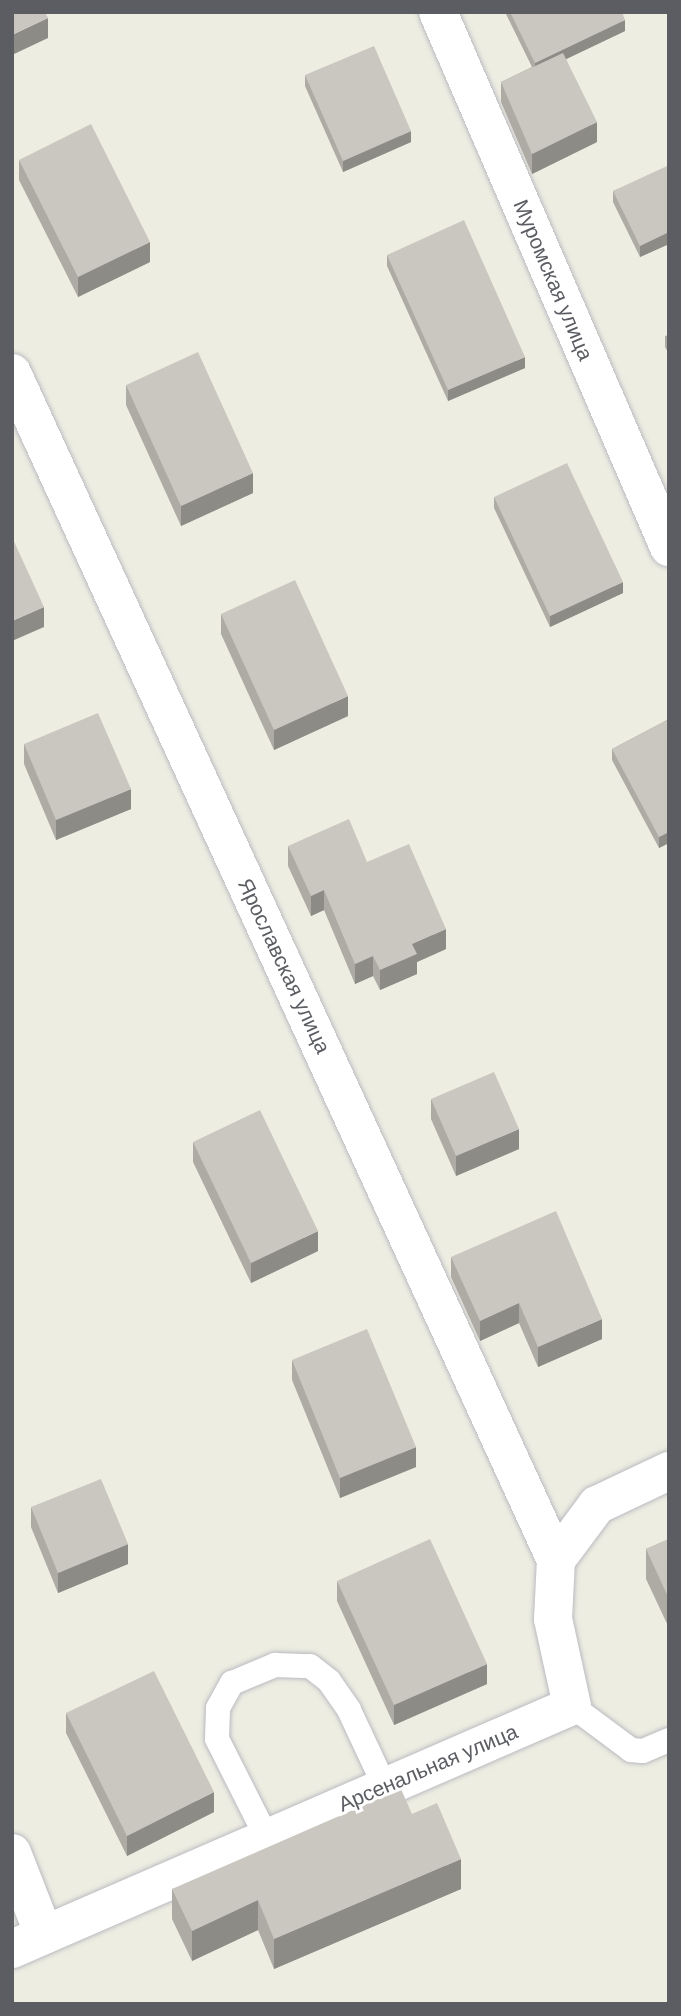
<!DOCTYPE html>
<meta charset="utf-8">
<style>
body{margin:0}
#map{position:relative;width:681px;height:2016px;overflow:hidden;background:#eeede2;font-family:"DM Sans",sans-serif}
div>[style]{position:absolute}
.roads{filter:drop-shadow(0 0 2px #babbc1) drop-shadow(0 0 2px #babbc1)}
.lane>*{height:24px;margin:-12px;padding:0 12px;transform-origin:12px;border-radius:12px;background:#fff}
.street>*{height:38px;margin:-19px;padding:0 19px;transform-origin:19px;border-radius:19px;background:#fff}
.wall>*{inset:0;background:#adaba4}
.shaded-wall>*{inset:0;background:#8d8b86}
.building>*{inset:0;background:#c9c7bf}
span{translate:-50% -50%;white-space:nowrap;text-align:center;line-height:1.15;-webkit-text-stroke:6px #fff;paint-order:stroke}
.street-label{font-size:21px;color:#5b5d63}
.frame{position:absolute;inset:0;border:14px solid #5b5d63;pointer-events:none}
</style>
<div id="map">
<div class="roads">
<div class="lane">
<div style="left:572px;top:1706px;width:74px;rotate:36.7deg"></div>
<div style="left:631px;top:1750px;width:12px;rotate:5deg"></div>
<div style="left:643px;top:1751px;width:28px;rotate:-23deg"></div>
<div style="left:267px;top:1838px;width:111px;rotate:-116.8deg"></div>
<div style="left:217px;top:1739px;width:31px;rotate:-88deg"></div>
<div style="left:218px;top:1708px;width:29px;rotate:-61deg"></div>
<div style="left:232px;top:1683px;width:47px;rotate:-22.7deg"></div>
<div style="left:275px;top:1665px;width:35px;rotate:2deg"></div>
<div style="left:310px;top:1666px;width:24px;rotate:38deg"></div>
<div style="left:329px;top:1681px;width:35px;rotate:55deg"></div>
<div style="left:349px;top:1710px;width:85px;rotate:64.9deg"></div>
</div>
<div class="street">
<div style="left:438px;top:12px;width:583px;rotate:66.65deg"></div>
<div style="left:12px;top:373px;width:1306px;rotate:65.38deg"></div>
<div style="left:12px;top:1853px;width:88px;rotate:68.7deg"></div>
<div style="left:12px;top:1949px;width:610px;rotate:-23.46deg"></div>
<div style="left:572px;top:1706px;width:89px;rotate:-102.3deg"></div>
<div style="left:553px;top:1619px;width:59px;rotate:-87.1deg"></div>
<div style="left:556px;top:1560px;width:69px;rotate:-53.3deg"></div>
<div style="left:597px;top:1505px;width:80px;rotate:-25.3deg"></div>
</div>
</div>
<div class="wall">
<div style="clip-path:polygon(505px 12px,622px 12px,625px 31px,566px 59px,597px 142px,532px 174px,501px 102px,501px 82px,532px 67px)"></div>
<div style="clip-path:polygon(305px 75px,411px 142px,343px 172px,305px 86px)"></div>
<div style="clip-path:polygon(19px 160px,150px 262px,78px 297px,19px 180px)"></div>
<div style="clip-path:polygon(669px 170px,669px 244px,640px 257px,613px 202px,613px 191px)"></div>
<div style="clip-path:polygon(387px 255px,525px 368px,448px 401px,387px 266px)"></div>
<div style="clip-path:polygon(669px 335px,669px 354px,665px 347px,665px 336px)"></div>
<div style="clip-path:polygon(126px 385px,253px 493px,181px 526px,126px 405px)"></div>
<div style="clip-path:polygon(494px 497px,623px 593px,550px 627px,494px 508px)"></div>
<div style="clip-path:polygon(221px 614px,348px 716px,274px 750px,221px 634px)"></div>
<div style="clip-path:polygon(669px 719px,669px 843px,659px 848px,612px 760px,612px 749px)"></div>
<div style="clip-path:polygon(24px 744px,131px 809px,56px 840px,24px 764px)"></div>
<div style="clip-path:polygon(288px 846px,367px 862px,446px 949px,417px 962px,417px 974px,380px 990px,373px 976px,355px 984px,324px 910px,311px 916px,288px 866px)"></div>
<div style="clip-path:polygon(431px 1099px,519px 1149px,456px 1176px,431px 1119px)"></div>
<div style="clip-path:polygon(193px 1142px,318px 1251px,251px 1283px,193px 1162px)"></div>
<div style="clip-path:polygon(451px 1257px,602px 1339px,538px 1367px,519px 1323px,480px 1341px,451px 1277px)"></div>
<div style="clip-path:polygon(292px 1360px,416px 1467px,340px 1498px,292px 1380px)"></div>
<div style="clip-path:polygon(31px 1507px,128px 1564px,58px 1593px,31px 1527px)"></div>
<div style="clip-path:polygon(669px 1539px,669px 1628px,646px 1579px,646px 1549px)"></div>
<div style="clip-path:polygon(337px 1581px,487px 1684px,394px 1725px,337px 1601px)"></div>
<div style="clip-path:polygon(66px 1713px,214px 1812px,127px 1856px,66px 1733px)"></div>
<div style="clip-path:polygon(412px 1814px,461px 1889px,274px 1969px,258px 1930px,192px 1961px,172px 1919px,172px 1889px)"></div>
</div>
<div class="shaded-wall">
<div style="clip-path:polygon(48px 18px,48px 38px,12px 55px,12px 35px)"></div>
<div style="clip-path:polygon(625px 20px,625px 31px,535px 74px,535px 63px)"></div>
<div style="clip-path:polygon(597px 122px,597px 142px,532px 174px,532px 154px)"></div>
<div style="clip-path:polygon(411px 131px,411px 142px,343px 172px,343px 161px)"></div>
<div style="clip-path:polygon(669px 232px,669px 244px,640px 257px,640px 246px)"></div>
<div style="clip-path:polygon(150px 242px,150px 262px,78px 297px,78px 277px)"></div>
<div style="clip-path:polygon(525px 357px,525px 368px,448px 401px,448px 390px)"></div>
<div style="clip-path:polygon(253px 473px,253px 493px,181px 526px,181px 506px)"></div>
<div style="clip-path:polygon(623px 582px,623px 593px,550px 627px,550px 616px)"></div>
<div style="clip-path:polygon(44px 607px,44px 627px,12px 641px,12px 621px)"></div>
<div style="clip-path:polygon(348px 696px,348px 716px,274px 750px,274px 730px)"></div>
<div style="clip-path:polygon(131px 789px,131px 809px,56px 840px,56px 820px)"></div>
<div style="clip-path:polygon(669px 832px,669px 843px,659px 848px,659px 837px)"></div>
<div style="clip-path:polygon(324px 890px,324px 910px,311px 916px,311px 896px)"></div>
<div style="clip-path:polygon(446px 929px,446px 949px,417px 962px,417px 974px,380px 990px,380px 970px,412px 944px)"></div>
<div style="clip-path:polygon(373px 956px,373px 976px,355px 984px,355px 964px)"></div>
<div style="clip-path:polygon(519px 1129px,519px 1149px,456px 1176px,456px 1156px)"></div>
<div style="clip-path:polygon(318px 1231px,318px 1251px,251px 1283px,251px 1263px)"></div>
<div style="clip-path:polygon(519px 1303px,519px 1323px,480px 1341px,480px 1321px)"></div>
<div style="clip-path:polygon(602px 1319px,602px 1339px,538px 1367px,538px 1347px)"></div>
<div style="clip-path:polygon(416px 1447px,416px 1467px,340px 1498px,340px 1478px)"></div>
<div style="clip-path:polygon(128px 1544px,128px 1564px,58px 1593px,58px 1573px)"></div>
<div style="clip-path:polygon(487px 1664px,487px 1684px,394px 1725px,394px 1705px)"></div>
<div style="clip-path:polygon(214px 1792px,214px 1812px,127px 1856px,127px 1836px)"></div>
<div style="clip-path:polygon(461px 1859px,461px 1889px,274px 1969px,274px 1939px)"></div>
<div style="clip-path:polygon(258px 1900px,258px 1930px,192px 1961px,192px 1931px)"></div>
</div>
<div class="building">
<div style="clip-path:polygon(12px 12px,45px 12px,48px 18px,12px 35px)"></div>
<div style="clip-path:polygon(510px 12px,622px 12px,625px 20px,535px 63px)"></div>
<div style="clip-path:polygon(374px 46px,411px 131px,343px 161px,305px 75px)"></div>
<div style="clip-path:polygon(563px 53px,597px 122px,532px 154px,501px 82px)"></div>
<div style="clip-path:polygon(91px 124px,150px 242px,78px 277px,19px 160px)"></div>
<div style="clip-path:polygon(667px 166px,669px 170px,669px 232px,640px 246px,613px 191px)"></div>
<div style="clip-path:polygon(464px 220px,525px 357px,448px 390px,387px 255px)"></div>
<div style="clip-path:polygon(198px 352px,253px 473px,181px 506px,126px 385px)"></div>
<div style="clip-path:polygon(567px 463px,623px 582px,550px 616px,494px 497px)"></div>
<div style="clip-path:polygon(12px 537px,44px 607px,12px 621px)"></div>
<div style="clip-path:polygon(295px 580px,348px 696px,274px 730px,221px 614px)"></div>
<div style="clip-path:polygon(98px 713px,131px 789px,56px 820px,24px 744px)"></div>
<div style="clip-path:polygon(669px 719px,669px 832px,659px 837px,612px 749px)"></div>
<div style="clip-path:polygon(349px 819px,367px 862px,409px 844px,446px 929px,412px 944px,417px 954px,380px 970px,373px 956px,355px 964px,324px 890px,311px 896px,288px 846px)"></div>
<div style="clip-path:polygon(494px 1072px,519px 1129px,456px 1156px,431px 1099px)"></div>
<div style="clip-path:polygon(260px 1110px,318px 1231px,251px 1263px,193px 1142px)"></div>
<div style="clip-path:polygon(556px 1211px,602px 1319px,538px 1347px,519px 1303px,480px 1321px,451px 1257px)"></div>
<div style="clip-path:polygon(367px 1329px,416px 1447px,340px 1478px,292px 1360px)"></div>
<div style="clip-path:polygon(101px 1479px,128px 1544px,58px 1573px,31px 1507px)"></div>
<div style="clip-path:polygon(430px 1539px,487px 1664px,394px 1705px,337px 1581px)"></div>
<div style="clip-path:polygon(669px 1539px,669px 1599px,646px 1549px)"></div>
<div style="clip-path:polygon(154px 1671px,214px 1792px,127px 1836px,66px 1713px)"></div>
<div style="clip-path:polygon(401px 1789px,412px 1814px,437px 1803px,461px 1859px,274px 1939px,258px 1900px,192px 1931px,172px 1889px)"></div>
</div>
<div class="street-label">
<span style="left:553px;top:280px;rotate:67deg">Муромская улица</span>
<span style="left:284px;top:966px;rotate:65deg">Ярославская улица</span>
<span style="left:428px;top:1768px;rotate:-23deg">Арсенальная улица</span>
</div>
<div class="frame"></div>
</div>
